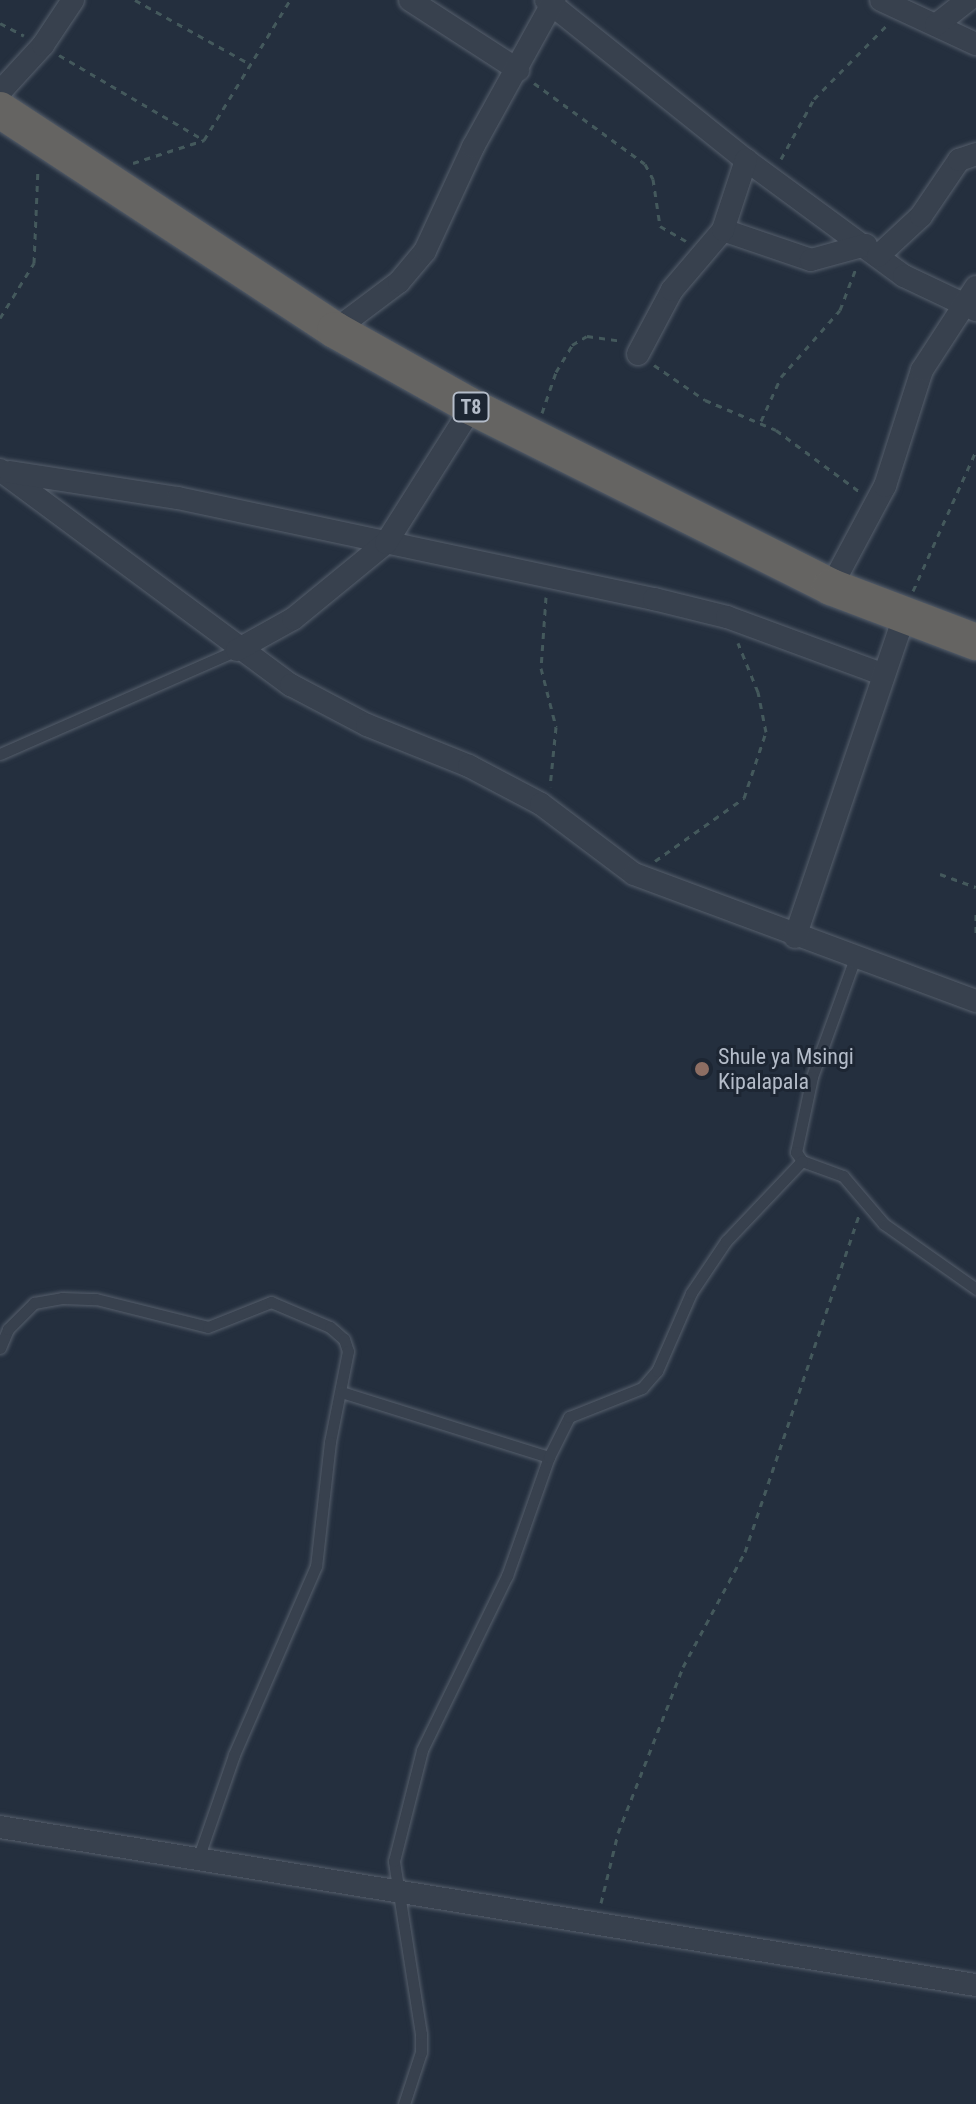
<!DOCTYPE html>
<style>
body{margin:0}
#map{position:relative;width:976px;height:2104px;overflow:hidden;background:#242f3e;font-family:"Roboto Condensed",sans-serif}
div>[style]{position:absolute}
.path>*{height:3px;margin-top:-1.5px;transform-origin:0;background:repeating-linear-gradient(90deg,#44595c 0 6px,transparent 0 12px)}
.roads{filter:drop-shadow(0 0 2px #565f6c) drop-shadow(0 0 2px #565f6c)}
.service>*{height:11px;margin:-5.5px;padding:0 5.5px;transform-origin:5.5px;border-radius:5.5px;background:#38414e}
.minor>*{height:22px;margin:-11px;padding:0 11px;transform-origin:11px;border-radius:11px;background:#38414e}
.trunk>*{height:36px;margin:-18px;padding:0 18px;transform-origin:18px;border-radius:18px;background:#656462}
.dots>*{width:22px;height:22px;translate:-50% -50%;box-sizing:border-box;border:4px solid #1d2633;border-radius:50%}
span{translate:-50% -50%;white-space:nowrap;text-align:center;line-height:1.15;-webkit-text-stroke:6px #1d2633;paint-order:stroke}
.shield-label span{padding:2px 6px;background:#1d2633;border:2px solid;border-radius:6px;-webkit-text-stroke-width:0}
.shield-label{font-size:20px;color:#b4bcc9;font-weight:700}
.poi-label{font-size:22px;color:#b4bcc9}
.left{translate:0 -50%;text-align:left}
</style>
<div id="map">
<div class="path">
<div style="left:135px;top:0;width:132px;rotate:29.1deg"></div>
<div style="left:0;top:23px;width:27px;rotate:28deg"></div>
<div style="left:59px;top:55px;width:168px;rotate:30.4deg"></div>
<div style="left:534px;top:83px;width:137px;rotate:36.1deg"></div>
<div style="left:645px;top:164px;width:17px;rotate:62deg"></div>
<div style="left:653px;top:179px;width:48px;rotate:81.5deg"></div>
<div style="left:660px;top:226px;width:30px;rotate:30deg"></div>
<div style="left:781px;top:159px;width:68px;rotate:-61.2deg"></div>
<div style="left:814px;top:99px;width:104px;rotate:-45.4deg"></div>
<div style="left:133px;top:163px;width:75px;rotate:-17.9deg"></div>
<div style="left:204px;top:140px;width:164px;rotate:-58.4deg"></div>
<div style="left:0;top:318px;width:65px;rotate:-58.3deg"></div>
<div style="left:34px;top:263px;width:94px;rotate:-87.6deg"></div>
<div style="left:654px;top:365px;width:62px;rotate:34.5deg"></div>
<div style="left:705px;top:400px;width:77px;rotate:22.9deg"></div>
<div style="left:776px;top:430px;width:104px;rotate:36.4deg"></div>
<div style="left:542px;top:413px;width:43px;rotate:-71.1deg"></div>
<div style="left:556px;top:372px;width:31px;rotate:-59deg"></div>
<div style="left:572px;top:345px;width:17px;rotate:-31deg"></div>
<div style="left:587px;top:336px;width:35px;rotate:8deg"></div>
<div style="left:761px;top:421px;width:48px;rotate:-65.6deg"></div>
<div style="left:781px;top:377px;width:89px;rotate:-48.6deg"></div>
<div style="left:840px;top:310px;width:45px;rotate:-69.1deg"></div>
<div style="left:913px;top:591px;width:154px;rotate:-65.8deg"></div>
<div style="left:546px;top:597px;width:71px;rotate:94deg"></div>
<div style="left:541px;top:668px;width:61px;rotate:75.7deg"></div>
<div style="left:556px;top:727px;width:60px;rotate:95.7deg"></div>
<div style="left:655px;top:861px;width:109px;rotate:-35.3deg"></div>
<div style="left:744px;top:798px;width:70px;rotate:-71.6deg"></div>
<div style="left:766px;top:732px;width:41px;rotate:-101.3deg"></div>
<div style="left:758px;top:692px;width:53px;rotate:-112.2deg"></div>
<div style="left:940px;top:874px;width:38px;rotate:20deg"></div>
<div style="left:976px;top:914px;width:19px;rotate:90deg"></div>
<div style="left:601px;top:1903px;width:72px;rotate:-76.3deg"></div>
<div style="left:618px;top:1833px;width:178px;rotate:-68.6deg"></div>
<div style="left:683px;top:1667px;width:131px;rotate:-61.7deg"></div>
<div style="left:745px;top:1552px;width:355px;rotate:-71.3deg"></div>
</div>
<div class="roads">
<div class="service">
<div style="left:0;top:754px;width:259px;rotate:-23.7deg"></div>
<div style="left:855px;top:958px;width:127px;rotate:109.9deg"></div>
<div style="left:812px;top:1077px;width:77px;rotate:102deg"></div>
<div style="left:796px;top:1152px;width:11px;rotate:56deg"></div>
<div style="left:802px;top:1161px;width:44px;rotate:20.1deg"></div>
<div style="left:843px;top:1176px;width:63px;rotate:49.5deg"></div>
<div style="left:884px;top:1224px;width:113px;rotate:35.2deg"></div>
<div style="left:0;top:1348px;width:21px;rotate:-67deg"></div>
<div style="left:8px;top:1329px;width:37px;rotate:-45deg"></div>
<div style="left:34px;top:1303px;width:28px;rotate:-10deg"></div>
<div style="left:62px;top:1298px;width:34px;rotate:2deg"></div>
<div style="left:96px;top:1299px;width:115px;rotate:14deg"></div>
<div style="left:208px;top:1327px;width:68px;rotate:-21.6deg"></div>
<div style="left:271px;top:1302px;width:64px;rotate:23deg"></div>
<div style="left:330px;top:1327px;width:18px;rotate:41deg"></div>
<div style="left:344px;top:1339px;width:13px;rotate:72deg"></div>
<div style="left:348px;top:1351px;width:93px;rotate:101.2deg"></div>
<div style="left:330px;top:1442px;width:125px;rotate:96.4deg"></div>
<div style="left:316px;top:1566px;width:206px;rotate:113.5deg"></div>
<div style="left:234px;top:1755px;width:107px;rotate:109.1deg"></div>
<div style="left:341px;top:1392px;width:218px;rotate:17.4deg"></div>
<div style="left:404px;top:2104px;width:55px;rotate:-71.9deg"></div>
<div style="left:421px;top:2052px;width:18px;rotate:-90deg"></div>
<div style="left:421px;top:2034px;width:175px;rotate:-98.9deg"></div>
<div style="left:394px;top:1861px;width:114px;rotate:-75.8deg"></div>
<div style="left:422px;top:1750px;width:194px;rotate:-64deg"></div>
<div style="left:507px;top:1576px;width:126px;rotate:-70.6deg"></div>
<div style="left:549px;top:1457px;width:45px;rotate:-63.4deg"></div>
<div style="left:569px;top:1417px;width:79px;rotate:-21.7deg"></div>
<div style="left:642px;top:1388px;width:23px;rotate:-49deg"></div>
<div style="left:657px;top:1371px;width:85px;rotate:-66.4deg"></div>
<div style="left:691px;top:1293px;width:63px;rotate:-56.1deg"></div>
<div style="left:726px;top:1241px;width:110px;rotate:-46.5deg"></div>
</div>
<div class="minor">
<div style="left:410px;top:0;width:129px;rotate:32.9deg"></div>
<div style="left:546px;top:0;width:256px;rotate:38.7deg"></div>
<div style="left:746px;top:160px;width:196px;rotate:36.3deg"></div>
<div style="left:904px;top:276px;width:80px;rotate:25.3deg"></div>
<div style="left:881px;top:0;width:105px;rotate:24.9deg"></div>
<div style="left:936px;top:25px;width:41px;rotate:-38deg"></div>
<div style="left:0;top:92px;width:64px;rotate:-47.5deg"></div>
<div style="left:43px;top:45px;width:54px;rotate:-56.3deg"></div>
<div style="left:723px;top:230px;width:93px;rotate:18.8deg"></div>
<div style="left:811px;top:260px;width:57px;rotate:-15.3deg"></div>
<div style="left:878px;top:256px;width:59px;rotate:-42.9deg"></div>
<div style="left:921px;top:216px;width:68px;rotate:-55.8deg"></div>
<div style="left:959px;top:160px;width:18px;rotate:-19deg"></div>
<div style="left:335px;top:330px;width:80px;rotate:-36.9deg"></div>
<div style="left:399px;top:282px;width:40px;rotate:-50deg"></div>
<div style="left:425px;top:251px;width:115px;rotate:-65.2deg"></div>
<div style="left:473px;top:147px;width:168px;rotate:-61.1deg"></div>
<div style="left:638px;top:354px;width:72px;rotate:-62deg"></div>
<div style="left:672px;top:290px;width:79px;rotate:-49.6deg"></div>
<div style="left:723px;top:230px;width:74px;rotate:-71.8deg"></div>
<div style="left:0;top:470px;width:362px;rotate:36.5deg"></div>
<div style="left:291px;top:685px;width:86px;rotate:27.8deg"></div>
<div style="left:367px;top:725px;width:110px;rotate:21.9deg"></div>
<div style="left:469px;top:766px;width:81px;rotate:27.8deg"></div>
<div style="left:541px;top:804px;width:116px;rotate:37deg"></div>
<div style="left:634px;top:874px;width:365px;rotate:20.4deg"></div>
<div style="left:10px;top:472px;width:170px;rotate:8.8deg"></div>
<div style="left:178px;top:498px;width:487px;rotate:12deg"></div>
<div style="left:654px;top:599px;width:75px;rotate:13.9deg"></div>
<div style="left:727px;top:617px;width:165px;rotate:20.2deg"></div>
<div style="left:831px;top:587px;width:115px;rotate:-61.9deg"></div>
<div style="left:885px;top:486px;width:122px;rotate:-72.3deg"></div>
<div style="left:922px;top:370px;width:99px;rotate:-57deg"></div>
<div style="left:237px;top:650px;width:64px;rotate:-29deg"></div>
<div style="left:293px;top:619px;width:120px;rotate:-39.3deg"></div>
<div style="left:386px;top:543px;width:161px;rotate:-57.7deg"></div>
<div style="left:795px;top:937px;width:341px;rotate:-71.2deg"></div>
<div style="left:0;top:1827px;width:989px;rotate:9.2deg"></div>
</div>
<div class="trunk">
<div style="left:0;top:110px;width:401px;rotate:33.3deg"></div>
<div style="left:335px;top:330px;width:157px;rotate:29.3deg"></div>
<div style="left:472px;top:407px;width:402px;rotate:26.6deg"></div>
<div style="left:831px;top:587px;width:155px;rotate:20.8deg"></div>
</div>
</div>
<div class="dots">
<div style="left:702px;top:1069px;background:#8d6e63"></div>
</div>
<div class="shield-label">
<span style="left:471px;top:407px">T8</span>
</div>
<div class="poi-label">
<span class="left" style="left:718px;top:1069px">Shule ya Msingi<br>Kipalapala</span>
</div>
</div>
